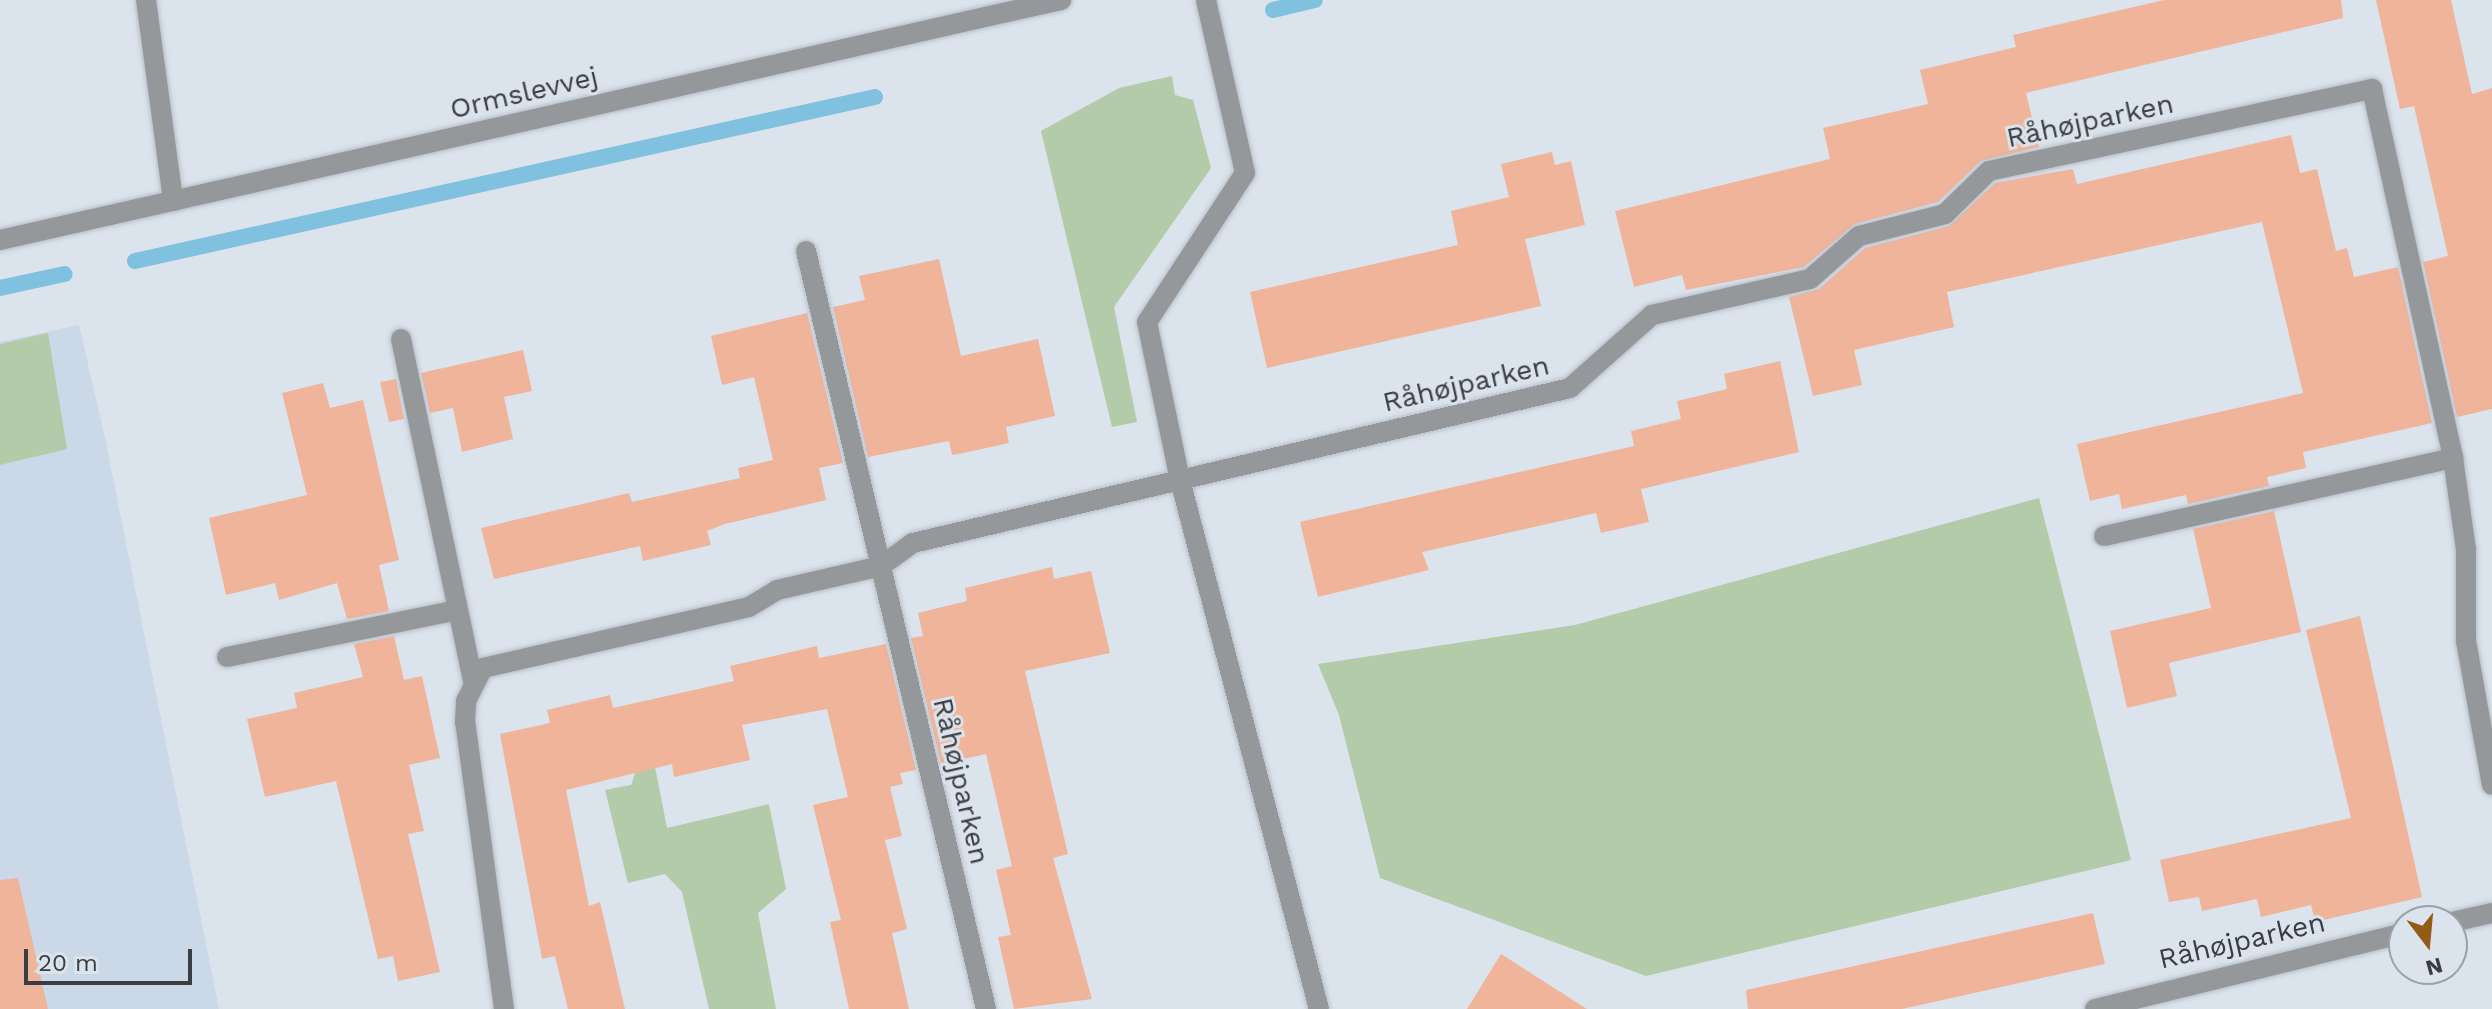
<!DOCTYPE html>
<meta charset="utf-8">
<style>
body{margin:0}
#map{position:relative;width:2492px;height:1009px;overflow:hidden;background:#dbe3ec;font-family:"Work Sans",sans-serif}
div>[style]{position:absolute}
.built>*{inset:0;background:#cbd8e7}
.green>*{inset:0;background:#b3cba8}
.stream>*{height:16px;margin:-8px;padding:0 8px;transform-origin:8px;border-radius:8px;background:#7fc1de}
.building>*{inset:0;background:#f0b49b}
.roads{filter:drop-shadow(0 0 2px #b8bec6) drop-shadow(0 0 2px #b8bec6)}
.minor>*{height:20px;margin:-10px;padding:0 10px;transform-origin:10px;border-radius:10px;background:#94989b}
span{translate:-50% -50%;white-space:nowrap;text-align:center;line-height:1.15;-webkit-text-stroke:6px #dbe3ec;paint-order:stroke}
.street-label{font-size:28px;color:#3a3d41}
.north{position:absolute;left:2388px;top:905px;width:80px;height:80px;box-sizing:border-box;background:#dbe3ec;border:2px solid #9ba1a8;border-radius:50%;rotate:164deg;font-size:22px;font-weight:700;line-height:32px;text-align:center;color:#3a3d41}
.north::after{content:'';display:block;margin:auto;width:28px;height:36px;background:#945b17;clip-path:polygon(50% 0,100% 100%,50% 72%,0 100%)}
.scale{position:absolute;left:24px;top:949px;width:168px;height:36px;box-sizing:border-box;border:4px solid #3a3d41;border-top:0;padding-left:10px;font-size:24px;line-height:28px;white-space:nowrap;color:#3a3d41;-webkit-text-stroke:6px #dbe3ec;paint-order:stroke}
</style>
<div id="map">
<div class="built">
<div style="clip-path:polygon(79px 325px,105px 438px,219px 1009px,0 1009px,0 342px)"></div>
</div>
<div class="green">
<div style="clip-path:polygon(1172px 76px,1175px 95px,1193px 100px,1211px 168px,1114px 307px,1137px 422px,1112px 427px,1041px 131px,1119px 88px)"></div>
<div style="clip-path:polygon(48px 333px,67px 449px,0 465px,0 344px)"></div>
<div style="clip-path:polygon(2039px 498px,2131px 860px,1646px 976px,1380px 878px,1339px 715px,1318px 664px,1575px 625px)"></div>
<div style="clip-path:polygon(655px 767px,667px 828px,769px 804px,786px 889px,758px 913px,776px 1009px,709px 1009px,682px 892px,665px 874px,628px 883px,605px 790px,631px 785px,636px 771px)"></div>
</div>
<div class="stream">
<div style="left:1273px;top:10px;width:43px;rotate:-13.4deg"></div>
<div style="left:135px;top:261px;width:758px;rotate:-12.5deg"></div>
<div style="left:0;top:288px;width:66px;rotate:-12.2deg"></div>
</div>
<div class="building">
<div style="clip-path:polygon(2164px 0,2341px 0,2343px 18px,2026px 93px,2039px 147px,1981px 161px,1938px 202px,1855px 224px,1804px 267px,1686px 290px,1682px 275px,1634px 287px,1615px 211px,1830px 159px,1823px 128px,1928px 104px,1920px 70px,2016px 47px,2013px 35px)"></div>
<div style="clip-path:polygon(2376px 0,2451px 0,2472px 94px,2492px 88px,2492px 409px,2457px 417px,2423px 262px,2448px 256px,2414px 106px,2400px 109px)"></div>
<div style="clip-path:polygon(2291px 135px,2300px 173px,2317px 169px,2336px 251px,2347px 248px,2354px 277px,2398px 267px,2432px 423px,2303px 452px,2306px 468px,2267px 477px,2269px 486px,2188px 504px,2186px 495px,2122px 509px,2119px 494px,2090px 501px,2077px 444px,2303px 393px,2262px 222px,1947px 292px,1954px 327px,1854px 350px,1862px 385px,1813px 396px,1789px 297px,1819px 289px,1865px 248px,1949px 226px,1995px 183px,2073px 169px,2077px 184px)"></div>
<div style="clip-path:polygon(1552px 152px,1555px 165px,1571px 161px,1585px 225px,1525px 239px,1541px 306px,1267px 368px,1250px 292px,1458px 245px,1451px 211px,1509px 197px,1501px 164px)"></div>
<div style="clip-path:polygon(939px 259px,961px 356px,1038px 339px,1055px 416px,1006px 427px,1009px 443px,973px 451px,952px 455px,949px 441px,868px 457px,833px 307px,865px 300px,859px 276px)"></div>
<div style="clip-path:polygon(807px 313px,843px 463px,819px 468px,826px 500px,725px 524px,707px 531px,711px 545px,643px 561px,640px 546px,494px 579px,481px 528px,629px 493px,632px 502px,740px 478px,738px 468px,773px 460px,754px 377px,722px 385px,711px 336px)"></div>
<div style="clip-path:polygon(523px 350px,532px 391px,504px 397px,513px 439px,462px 452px,453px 408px,430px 413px,421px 373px)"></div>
<div style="clip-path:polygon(1780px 361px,1799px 452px,1641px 489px,1649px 522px,1601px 533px,1596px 513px,1422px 552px,1429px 570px,1318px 597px,1300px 522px,1634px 446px,1631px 431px,1681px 419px,1677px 401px,1727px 389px,1724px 374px)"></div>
<div style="clip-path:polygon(396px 379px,404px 419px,389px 422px,380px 382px)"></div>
<div style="clip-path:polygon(323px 383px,330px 408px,363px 400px,399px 560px,379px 565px,389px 611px,347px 619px,337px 583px,279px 600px,275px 583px,226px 595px,209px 518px,307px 495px,282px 393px)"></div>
<div style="clip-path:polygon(2274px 511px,2301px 632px,2169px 663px,2177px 696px,2127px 708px,2110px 631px,2211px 608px,2193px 529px)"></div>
<div style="clip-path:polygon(1052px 567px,1054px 579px,1091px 571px,1110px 653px,1025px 671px,1068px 854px,1053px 858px,1092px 999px,1014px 1009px,998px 937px,1011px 935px,996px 870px,1012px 866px,986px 754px,941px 764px,911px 638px,923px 636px,918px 613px,967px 601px,965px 588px)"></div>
<div style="clip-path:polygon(2360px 616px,2422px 897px,2315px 922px,2311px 905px,2261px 917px,2257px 899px,2202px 911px,2199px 897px,2169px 902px,2160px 860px,2351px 818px,2306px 630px)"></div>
<div style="clip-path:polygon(394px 636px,404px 680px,422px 676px,440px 758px,409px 765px,424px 831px,408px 834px,440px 972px,398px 981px,393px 956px,378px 959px,336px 781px,265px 797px,247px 719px,297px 708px,294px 693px,363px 677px,354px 644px)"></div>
<div style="clip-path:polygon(886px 644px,916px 770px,900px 773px,903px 784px,890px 787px,902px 836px,885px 840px,907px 929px,892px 933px,909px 1009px,849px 1009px,830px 922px,841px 920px,813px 805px,848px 797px,827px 709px,742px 725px,750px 760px,674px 777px,672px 764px,566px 790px,589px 906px,600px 902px,625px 1009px,568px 1009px,555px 956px,542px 959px,500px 734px,550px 723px,547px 710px,610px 695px,613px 708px,734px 681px,730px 666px,817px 646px,819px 658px)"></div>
<div style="clip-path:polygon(18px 878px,48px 1009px,0 1009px,0 880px)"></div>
<div style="clip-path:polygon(2093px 913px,2105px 964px,1902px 1009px,1748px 1009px,1746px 990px)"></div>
<div style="clip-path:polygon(1501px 954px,1587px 1009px,1467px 1009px)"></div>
</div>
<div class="roads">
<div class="minor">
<div style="left:146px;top:0;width:203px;rotate:82.3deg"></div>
<div style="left:1206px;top:0;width:177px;rotate:77.3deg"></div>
<div style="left:1245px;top:173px;width:178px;rotate:123.3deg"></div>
<div style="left:1147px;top:322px;width:161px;rotate:78.2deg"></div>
<div style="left:1180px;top:480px;width:547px;rotate:75.28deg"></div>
<div style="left:0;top:240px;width:1088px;rotate:-12.75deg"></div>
<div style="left:806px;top:251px;width:779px;rotate:76.64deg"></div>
<div style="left:401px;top:339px;width:350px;rotate:78.1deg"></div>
<div style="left:2104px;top:536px;width:358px;rotate:-12.6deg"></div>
<div style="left:227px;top:657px;width:235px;rotate:-11.5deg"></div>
<div style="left:2452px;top:922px;width:41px;rotate:-12.7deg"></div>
<div style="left:504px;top:1009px;width:290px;rotate:-97.7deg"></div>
<div style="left:465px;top:722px;width:21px;rotate:-87deg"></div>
<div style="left:466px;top:701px;width:37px;rotate:-63deg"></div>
<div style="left:483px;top:668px;width:273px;rotate:-12.9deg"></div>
<div style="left:749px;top:607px;width:33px;rotate:-31deg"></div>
<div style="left:777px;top:590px;width:107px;rotate:-13deg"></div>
<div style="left:881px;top:566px;width:39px;rotate:-36deg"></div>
<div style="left:913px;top:543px;width:675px;rotate:-13.27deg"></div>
<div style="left:1570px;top:388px;width:110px;rotate:-41.7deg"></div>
<div style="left:1652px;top:315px;width:162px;rotate:-12.8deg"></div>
<div style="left:1810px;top:279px;width:65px;rotate:-41.3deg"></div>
<div style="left:1859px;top:236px;width:89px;rotate:-14.3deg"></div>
<div style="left:1945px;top:214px;width:62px;rotate:-44.3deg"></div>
<div style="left:1989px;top:171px;width:392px;rotate:-12.1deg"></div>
<div style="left:2372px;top:89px;width:378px;rotate:77.6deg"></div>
<div style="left:2453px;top:458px;width:92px;rotate:81.9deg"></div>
<div style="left:2466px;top:549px;width:92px;rotate:90deg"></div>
<div style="left:2466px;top:641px;width:146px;rotate:79.8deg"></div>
<div style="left:2095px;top:1009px;width:318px;rotate:-13.8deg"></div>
</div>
</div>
<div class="street-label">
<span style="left:524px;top:93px;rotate:-13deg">Ormslevvej</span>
<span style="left:2090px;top:121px;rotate:-12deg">Råhøjparken</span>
<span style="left:1466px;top:384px;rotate:-13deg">Råhøjparken</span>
<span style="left:961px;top:781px;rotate:77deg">Råhøjparken</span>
<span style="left:2242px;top:941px;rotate:-13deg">Råhøjparken</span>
</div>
<div class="north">N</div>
<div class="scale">20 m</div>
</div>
